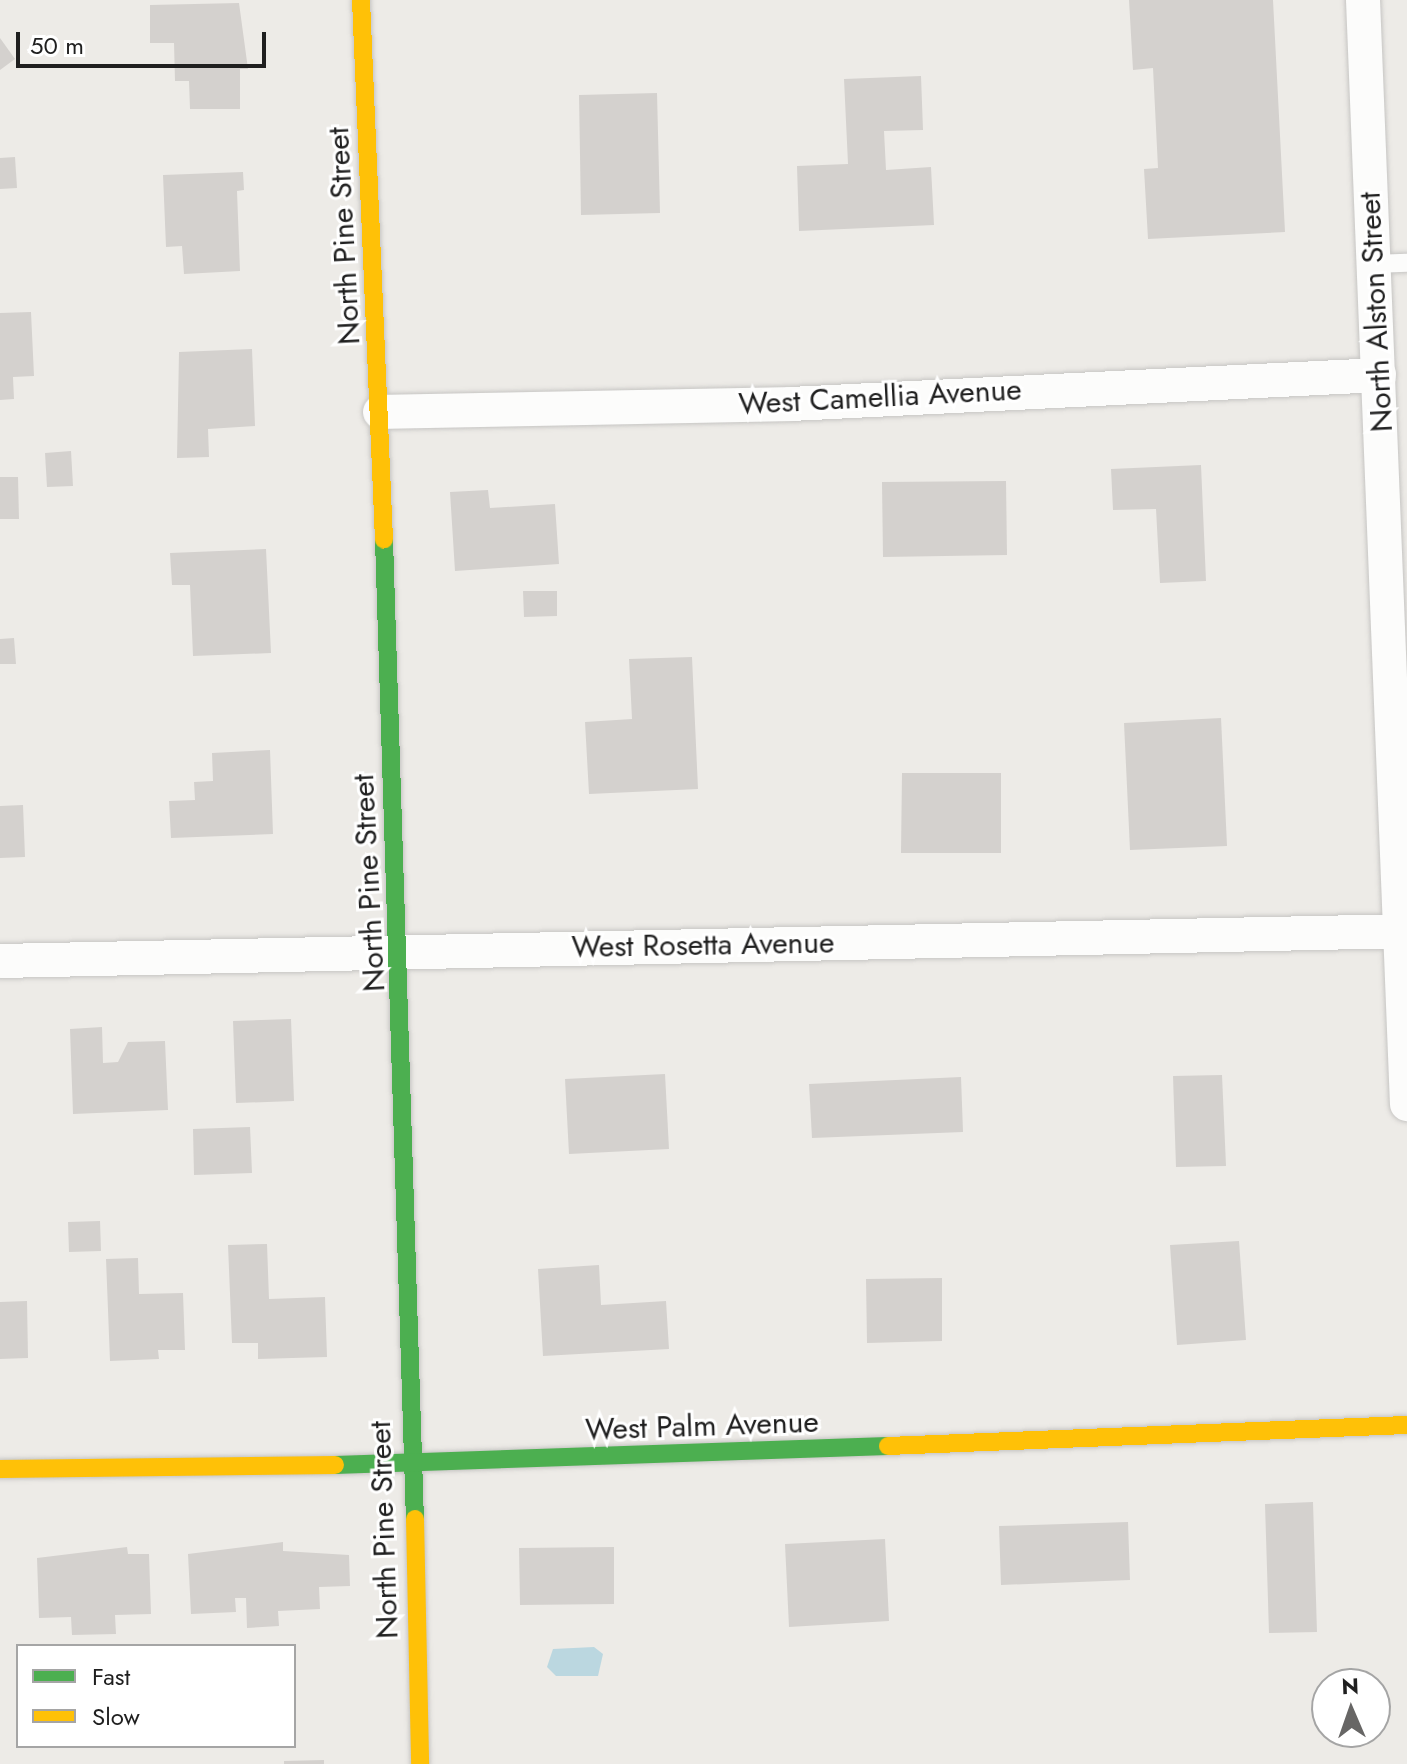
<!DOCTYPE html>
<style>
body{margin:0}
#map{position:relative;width:1407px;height:1764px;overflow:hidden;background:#edebe7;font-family:Jost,sans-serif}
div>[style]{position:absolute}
.water>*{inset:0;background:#bbd7e0}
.building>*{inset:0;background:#d4d1ce}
.roads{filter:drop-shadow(0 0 2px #c6c5c3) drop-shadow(0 0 2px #c6c5c3)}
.lane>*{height:18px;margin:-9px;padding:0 9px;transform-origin:9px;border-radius:9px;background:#fcfcfb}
.street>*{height:34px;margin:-17px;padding:0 17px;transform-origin:17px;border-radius:17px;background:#fcfcfb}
.fast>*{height:18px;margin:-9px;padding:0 9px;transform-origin:9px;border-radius:9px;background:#4caf50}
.slow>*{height:18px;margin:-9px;padding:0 9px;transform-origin:9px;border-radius:9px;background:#ffc107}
span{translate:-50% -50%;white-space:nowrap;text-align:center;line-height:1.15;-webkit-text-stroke:6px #fff;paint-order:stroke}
.street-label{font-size:30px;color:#1f1f1f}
.legend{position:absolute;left:16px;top:1644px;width:280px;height:104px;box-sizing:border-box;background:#fff;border:2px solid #a5a5a5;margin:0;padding:10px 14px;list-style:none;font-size:24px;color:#1f1f1f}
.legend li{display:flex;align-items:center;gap:16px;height:40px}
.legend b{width:40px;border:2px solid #a5a5a5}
.north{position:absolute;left:1311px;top:1668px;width:80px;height:80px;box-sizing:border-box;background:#fff;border:2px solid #a5a5a5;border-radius:50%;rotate:358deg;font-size:22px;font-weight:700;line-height:32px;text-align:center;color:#1f1f1f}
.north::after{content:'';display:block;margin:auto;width:28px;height:36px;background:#676665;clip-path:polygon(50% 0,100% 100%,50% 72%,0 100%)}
.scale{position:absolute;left:16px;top:32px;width:250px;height:36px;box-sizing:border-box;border:4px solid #1f1f1f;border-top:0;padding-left:10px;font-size:24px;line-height:28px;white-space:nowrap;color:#1f1f1f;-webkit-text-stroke:6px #fff;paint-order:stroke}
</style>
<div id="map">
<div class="water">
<div style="clip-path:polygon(594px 1647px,603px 1654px,598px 1676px,556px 1676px,547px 1667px,553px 1649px)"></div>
</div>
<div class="building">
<div style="clip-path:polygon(1129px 0,1273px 0,1285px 232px,1148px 239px,1144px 169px,1158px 168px,1153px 68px,1133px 70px)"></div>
<div style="clip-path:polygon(239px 3px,248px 69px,240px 69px,240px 109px,190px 109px,189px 81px,175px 81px,174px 43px,150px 43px,150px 5px)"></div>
<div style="clip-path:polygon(0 38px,15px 59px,0 70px)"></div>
<div style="clip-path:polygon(921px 76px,923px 130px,884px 131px,886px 170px,931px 167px,934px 225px,799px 231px,797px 166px,848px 164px,844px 79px)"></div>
<div style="clip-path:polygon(657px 93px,660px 213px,581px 215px,579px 95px)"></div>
<div style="clip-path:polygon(15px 157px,17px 188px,0 189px,0 158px)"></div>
<div style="clip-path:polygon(243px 172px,244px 190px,237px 191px,240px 271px,184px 274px,182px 246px,166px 247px,163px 175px)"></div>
<div style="clip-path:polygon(31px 312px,34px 376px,13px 377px,14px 399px,0 400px,0 313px)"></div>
<div style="clip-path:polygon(252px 349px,255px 426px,208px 429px,209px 457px,177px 458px,179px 352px)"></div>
<div style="clip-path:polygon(71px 451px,73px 486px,47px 487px,45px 453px)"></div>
<div style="clip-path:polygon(1201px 465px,1206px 581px,1160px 583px,1156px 509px,1113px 510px,1111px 469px)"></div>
<div style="clip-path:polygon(0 477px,18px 477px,19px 519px,0 519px)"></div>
<div style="clip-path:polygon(1006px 481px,1007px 555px,883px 557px,882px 482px)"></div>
<div style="clip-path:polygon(488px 490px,490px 508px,555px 504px,559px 564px,455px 571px,450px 492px)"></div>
<div style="clip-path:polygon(266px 549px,271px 653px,193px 656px,190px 585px,172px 585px,170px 553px)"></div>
<div style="clip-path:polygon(523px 591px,557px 591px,557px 616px,524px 617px)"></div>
<div style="clip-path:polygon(14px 638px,16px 664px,0 664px,0 639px)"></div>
<div style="clip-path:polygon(692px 657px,698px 789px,589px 794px,585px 722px,632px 719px,629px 659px)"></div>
<div style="clip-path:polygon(1221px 718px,1227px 846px,1130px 850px,1124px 723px)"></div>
<div style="clip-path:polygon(270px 750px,273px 834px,171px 838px,169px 801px,195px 800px,194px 782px,213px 781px,212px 753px)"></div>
<div style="clip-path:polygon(902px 773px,1001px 773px,1001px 853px,901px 853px)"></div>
<div style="clip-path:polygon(23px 805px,25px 857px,0 858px,0 806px)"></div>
<div style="clip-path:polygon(291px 1019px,294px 1101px,236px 1103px,233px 1021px)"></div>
<div style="clip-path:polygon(102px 1027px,103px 1063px,118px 1062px,128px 1042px,165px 1041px,168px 1110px,73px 1114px,70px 1029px)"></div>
<div style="clip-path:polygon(665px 1074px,669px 1149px,569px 1154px,565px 1079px)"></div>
<div style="clip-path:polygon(1222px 1075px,1226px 1166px,1176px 1167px,1173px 1076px)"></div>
<div style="clip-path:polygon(961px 1077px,963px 1132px,812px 1138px,809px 1084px)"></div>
<div style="clip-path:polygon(250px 1127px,252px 1173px,194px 1175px,193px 1129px)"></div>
<div style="clip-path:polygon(100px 1221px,101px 1251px,69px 1252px,68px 1222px)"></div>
<div style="clip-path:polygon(1239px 1241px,1246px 1340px,1177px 1345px,1170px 1245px)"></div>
<div style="clip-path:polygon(267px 1244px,269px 1299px,325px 1297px,327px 1357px,258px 1359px,258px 1343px,232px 1343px,228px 1245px)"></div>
<div style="clip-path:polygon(138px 1258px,139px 1294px,183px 1293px,185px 1350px,158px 1350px,159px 1359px,110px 1361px,106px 1259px)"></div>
<div style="clip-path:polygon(599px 1265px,601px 1305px,666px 1301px,669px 1349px,543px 1356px,538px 1269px)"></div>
<div style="clip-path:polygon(942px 1278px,942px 1341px,867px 1343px,866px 1279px)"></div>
<div style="clip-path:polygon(27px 1301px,28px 1358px,0 1359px,0 1302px)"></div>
<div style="clip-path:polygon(1313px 1502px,1317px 1632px,1269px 1633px,1265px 1504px)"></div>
<div style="clip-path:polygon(1128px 1522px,1130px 1580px,1001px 1585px,999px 1526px)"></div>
<div style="clip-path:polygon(885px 1539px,889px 1621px,789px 1627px,785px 1544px)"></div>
<div style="clip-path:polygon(283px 1542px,283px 1551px,349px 1555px,350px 1586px,319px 1587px,320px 1609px,278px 1611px,279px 1626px,247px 1628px,246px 1598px,235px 1598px,236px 1612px,191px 1614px,188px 1554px)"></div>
<div style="clip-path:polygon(127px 1547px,128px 1554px,149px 1554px,151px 1614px,115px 1615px,116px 1634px,72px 1635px,71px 1617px,39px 1618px,37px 1558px)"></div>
<div style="clip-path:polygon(614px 1547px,614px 1604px,520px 1605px,519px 1548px)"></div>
<div style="clip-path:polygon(324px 1760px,324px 1764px,284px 1764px,284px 1761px)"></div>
</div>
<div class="roads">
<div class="lane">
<div style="left:1373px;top:264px;width:34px;rotate:-2deg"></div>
</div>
<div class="street">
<div style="left:1363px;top:0;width:1105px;rotate:87.72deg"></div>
<div style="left:380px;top:412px;width:411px;rotate:-1.1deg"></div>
<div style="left:791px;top:404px;width:589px;rotate:-2.82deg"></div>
<div style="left:0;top:961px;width:1407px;rotate:-1.22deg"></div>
</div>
<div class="fast">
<div style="left:384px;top:540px;width:979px;rotate:88.19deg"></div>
<div style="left:335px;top:1465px;width:553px;rotate:-1.97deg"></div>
</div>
<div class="slow">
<div style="left:361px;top:0;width:540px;rotate:87.56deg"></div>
<div style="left:888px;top:1446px;width:519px;rotate:-2.32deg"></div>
<div style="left:0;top:1469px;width:335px;rotate:-0.7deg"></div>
<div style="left:415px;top:1519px;width:245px;rotate:88.8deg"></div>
</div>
</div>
<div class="street-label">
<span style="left:344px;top:236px;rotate:-93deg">North Pine Street</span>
<span style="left:1376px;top:312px;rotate:-93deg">North Alston Street</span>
<span style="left:880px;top:397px;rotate:-3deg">West Camellia Avenue</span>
<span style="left:369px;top:883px;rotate:-93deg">North Pine Street</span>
<span style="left:703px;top:945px;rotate:-1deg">West Rosetta Avenue</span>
<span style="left:702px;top:1426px;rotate:-2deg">West Palm Avenue</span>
<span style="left:384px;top:1530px;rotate:-92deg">North Pine Street</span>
</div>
<ul class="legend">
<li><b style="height:10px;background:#4caf50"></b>Fast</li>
<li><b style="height:10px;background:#ffc107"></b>Slow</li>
</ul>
<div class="north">N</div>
<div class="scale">50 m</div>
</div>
